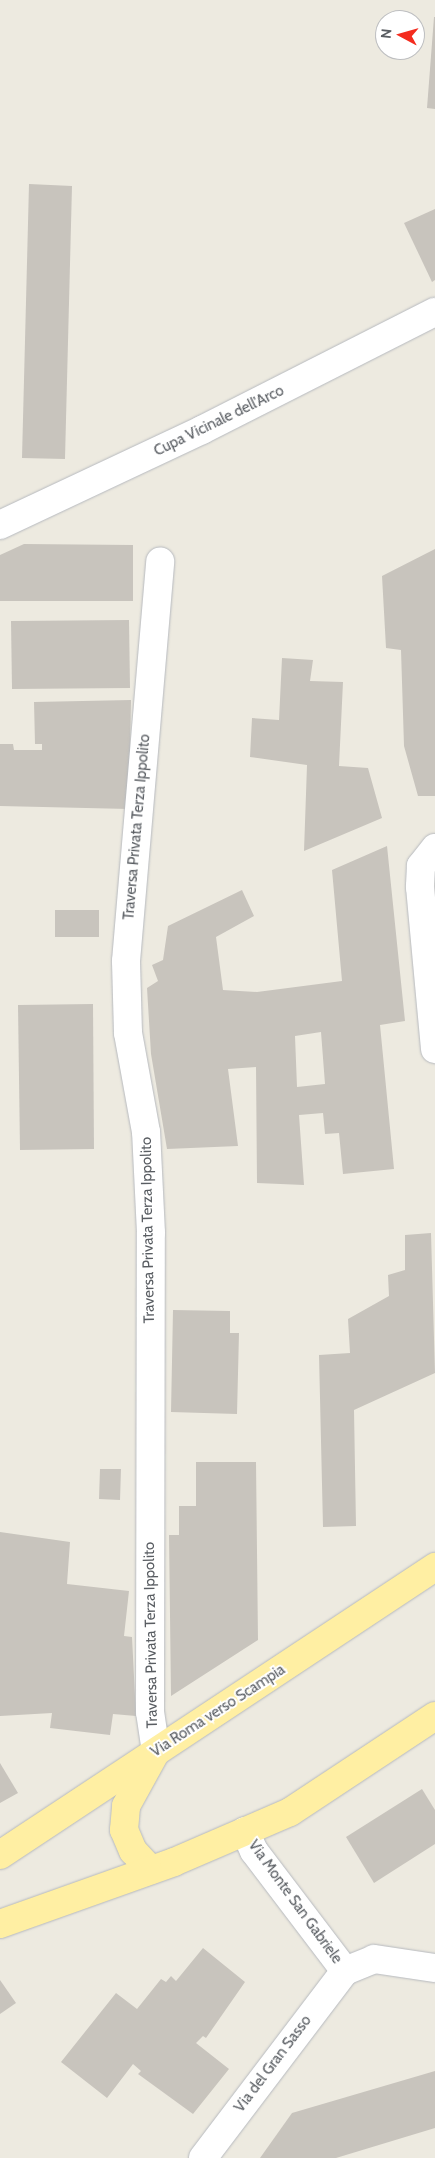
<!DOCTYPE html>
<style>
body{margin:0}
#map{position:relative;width:435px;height:2158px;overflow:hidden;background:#edeae0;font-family:Cabin,sans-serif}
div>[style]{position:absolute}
.building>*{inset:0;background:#c8c4bd}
.roads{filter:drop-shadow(0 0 1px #b6b9be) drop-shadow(0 0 1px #b6b9be)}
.minor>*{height:28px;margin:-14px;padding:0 14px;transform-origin:14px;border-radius:14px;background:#fff}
.primary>*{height:28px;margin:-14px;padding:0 14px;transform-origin:14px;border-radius:14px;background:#ffefa3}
span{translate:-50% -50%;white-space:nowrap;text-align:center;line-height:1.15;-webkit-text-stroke:4px #fff;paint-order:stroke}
.street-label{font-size:15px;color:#595d62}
.north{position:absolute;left:375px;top:10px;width:50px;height:50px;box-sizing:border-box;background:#fff;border:1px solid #bdbec0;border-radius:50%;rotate:276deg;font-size:14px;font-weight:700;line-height:20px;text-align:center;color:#595d62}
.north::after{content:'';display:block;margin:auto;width:18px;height:22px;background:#f42c1f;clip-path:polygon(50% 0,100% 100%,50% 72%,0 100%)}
</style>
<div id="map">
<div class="building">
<div style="clip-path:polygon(434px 17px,435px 17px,435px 109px,427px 108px)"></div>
<div style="clip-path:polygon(29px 184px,72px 186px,65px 459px,22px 458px)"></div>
<div style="clip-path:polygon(435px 209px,435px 280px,432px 282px,404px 223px)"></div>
<div style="clip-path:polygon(24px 544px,133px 545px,133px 601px,0 601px,0 555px)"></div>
<div style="clip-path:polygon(435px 549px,435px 796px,418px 796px,404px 746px,401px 650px,386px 648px,382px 576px)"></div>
<div style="clip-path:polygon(129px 620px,130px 688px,12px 689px,11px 621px)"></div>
<div style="clip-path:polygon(282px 658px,313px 660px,310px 681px,343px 682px,339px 766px,368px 768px,382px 818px,304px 851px,307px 765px,250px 757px,252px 718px,279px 720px)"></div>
<div style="clip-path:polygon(131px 700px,129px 809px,0 806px,0 744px,13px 744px,14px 750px,42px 750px,42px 744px,35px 744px,34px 702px)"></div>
<div style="clip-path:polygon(evenodd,387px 846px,405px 1021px,380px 1025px,394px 1169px,343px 1174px,339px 1133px,325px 1134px,323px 1113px,299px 1115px,304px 1185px,257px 1183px,256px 1067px,228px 1069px,238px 1146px,167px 1149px,151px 1054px,147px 988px,158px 981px,152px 965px,163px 960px,168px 926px,242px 890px,254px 916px,216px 937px,223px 990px,257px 992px,342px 981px,332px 870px,387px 846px,321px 1032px,325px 1084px,297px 1087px,295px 1036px,321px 1032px)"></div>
<div style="clip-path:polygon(55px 910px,99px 910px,99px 937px,55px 937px)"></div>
<div style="clip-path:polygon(93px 1004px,94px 1149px,20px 1150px,18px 1005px)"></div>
<div style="clip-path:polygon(431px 1233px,435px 1373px,354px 1410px,356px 1526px,323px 1527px,319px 1355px,350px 1353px,348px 1319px,389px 1296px,388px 1275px,405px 1270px,405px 1235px)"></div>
<div style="clip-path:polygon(173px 1310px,230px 1311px,230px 1333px,239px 1333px,237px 1414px,171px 1412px)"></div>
<div style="clip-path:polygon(196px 1462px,256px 1462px,258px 1640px,171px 1696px,169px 1535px,179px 1535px,179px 1506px,196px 1506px)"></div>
<div style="clip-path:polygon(100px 1469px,121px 1469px,120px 1500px,99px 1499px)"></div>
<div style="clip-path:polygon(0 1532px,70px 1542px,67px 1584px,129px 1591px,124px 1636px,132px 1637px,136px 1716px,113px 1714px,110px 1735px,50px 1728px,52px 1713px,0 1716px)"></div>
<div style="clip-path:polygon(0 1763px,18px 1793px,0 1803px)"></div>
<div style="clip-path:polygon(422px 1789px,435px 1810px,435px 1844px,374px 1883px,346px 1837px)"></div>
<div style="clip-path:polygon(203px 1948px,245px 1982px,206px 2038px,203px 2036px,196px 2043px,229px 2069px,193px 2114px,138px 2074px,141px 2071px,133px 2064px,107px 2098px,61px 2062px,116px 1993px,137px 2009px,161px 1979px,166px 1982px,171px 1976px,176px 1981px)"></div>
<div style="clip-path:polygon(0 1980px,16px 2003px,0 2014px)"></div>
<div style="clip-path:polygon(435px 2071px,435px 2128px,336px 2158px,260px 2158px,292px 2113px)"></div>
</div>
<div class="roads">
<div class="minor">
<div style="left:0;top:525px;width:223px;rotate:-25.2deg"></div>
<div style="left:202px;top:430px;width:261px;rotate:-26.9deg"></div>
<div style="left:435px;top:848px;width:23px;rotate:128deg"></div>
<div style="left:421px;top:866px;width:21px;rotate:93deg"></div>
<div style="left:420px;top:887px;width:163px;rotate:84.7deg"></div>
<div style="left:156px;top:1752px;width:40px;rotate:-98.5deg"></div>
<div style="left:150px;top:1712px;width:479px;rotate:-89.9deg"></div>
<div style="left:151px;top:1233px;width:101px;rotate:-92.8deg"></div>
<div style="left:146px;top:1132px;width:101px;rotate:-100.3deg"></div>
<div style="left:128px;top:1033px;width:72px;rotate:-91.6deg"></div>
<div style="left:126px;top:961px;width:401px;rotate:-85.1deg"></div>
<div style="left:245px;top:1831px;width:22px;rotate:66deg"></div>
<div style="left:254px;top:1851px;width:151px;rotate:52.8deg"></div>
<div style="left:203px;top:2158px;width:235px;rotate:-52.8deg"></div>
<div style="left:345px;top:1971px;width:31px;rotate:-22deg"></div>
<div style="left:374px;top:1959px;width:62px;rotate:8.4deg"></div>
</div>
<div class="primary">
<div style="left:0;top:1855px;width:522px;rotate:-33.51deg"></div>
<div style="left:151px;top:1870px;width:26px;rotate:-133deg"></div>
<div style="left:133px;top:1851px;width:23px;rotate:-113deg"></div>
<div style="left:124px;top:1830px;width:24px;rotate:-85deg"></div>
<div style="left:126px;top:1806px;width:58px;rotate:-61.2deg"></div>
<div style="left:0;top:1924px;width:185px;rotate:-19.6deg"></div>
<div style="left:174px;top:1862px;width:126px;rotate:-23.3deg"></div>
<div style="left:290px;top:1812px;width:174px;rotate:-33.5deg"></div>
</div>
</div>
<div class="street-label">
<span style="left:219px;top:421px;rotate:-26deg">Cupa Vicinale dell'Arco</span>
<span style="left:137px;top:827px;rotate:-85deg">Traversa Privata Terza Ippolito</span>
<span style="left:148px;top:1230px;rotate:-91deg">Traversa Privata Terza Ippolito</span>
<span style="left:151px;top:1635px;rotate:-91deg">Traversa Privata Terza Ippolito</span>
<span style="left:218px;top:1711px;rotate:-33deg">Via Roma verso Scampia</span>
<span style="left:295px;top:1902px;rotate:54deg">Via Monte San Gabriele</span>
<span style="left:273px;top:2064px;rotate:-53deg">Via del Gran Sasso</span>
</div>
<div class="north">N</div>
</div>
